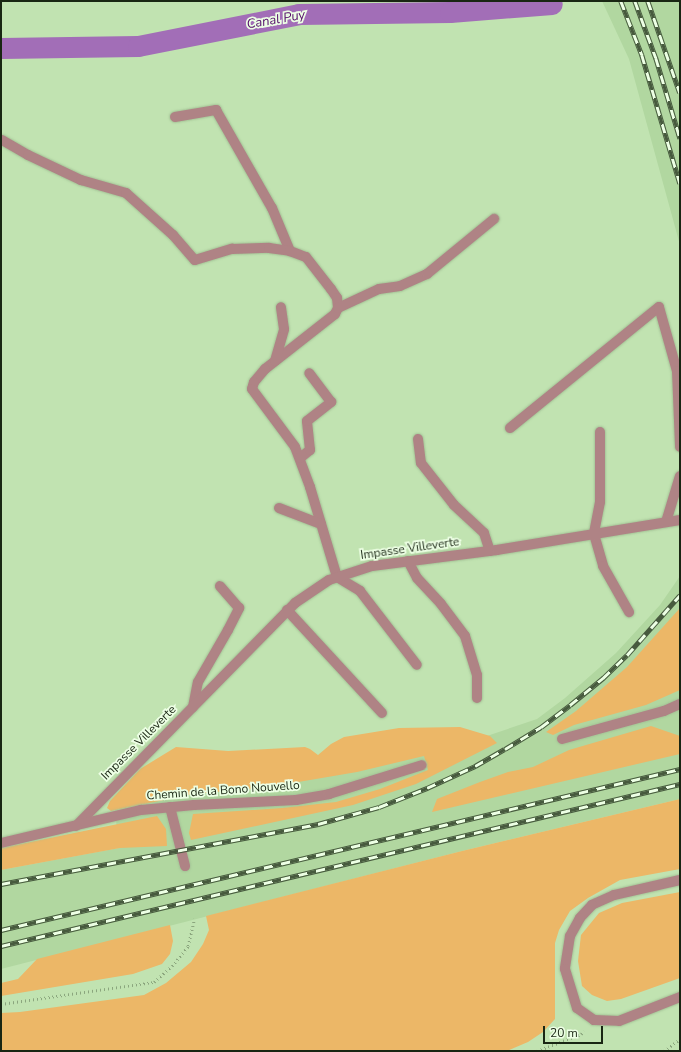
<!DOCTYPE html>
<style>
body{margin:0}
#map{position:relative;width:681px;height:1052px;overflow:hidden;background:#c1e3b1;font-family:"Nunito Sans",sans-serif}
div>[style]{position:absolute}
.built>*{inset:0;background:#b1d7a0}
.green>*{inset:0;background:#ecb767}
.canal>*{height:21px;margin:-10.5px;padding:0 10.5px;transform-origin:10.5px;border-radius:10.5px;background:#a26eb7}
.path>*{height:2.5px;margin-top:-1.25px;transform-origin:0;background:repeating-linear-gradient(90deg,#8ba67e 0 1px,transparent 0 4px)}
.roads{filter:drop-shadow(0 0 1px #a3c195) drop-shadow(0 0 1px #a3c195)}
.minor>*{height:10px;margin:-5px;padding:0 5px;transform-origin:5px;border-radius:5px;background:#af8385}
.rail>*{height:4.5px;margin-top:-2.25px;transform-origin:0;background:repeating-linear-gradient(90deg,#edffe5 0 9px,#475a3e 0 18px);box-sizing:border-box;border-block:1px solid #475a3e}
span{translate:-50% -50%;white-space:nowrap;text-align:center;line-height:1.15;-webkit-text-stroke:3.5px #edffe5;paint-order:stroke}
.street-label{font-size:12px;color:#192613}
.water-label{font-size:13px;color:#530a69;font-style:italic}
.frame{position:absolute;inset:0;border:2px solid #192613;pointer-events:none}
.scale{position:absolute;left:543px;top:1026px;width:60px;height:18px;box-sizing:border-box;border:2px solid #192613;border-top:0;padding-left:5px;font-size:12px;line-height:14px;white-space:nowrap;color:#192613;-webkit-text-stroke:3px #edffe5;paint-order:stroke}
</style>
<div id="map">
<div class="built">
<div style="clip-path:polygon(602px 1px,680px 1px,680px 245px,629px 59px)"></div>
<div style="clip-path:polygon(680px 576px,680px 799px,462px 851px,1px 969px,1px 870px,119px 848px,114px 802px,469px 742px,537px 719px,565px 698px,616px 653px,660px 605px)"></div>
</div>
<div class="green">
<div style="clip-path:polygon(680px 608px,680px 690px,646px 705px,574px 725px,553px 735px,546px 732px,576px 711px,627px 667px)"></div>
<div style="clip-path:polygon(651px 726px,680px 736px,680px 754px,432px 812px,437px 799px,480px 782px,508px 772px,533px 767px,569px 750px)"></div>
<div style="clip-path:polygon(460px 727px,490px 736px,497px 743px,416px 784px,353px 805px,191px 840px,189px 833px,193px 814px,282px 808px,336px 802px,380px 789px,428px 770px,424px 756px,357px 772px,263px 788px,193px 794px,111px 811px,107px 808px,110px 801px,140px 769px,176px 747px,228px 751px,305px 747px,310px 749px,318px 755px,331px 744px,344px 737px,399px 728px)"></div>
<div style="clip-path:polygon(680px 799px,680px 869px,620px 880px,588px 898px,570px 911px,559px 930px,555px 943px,555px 1019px,543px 1032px,528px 1042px,507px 1051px,1px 1051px,1px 1013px,20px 1012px,144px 995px,166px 983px,191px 962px,203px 944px,209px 930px,206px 916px,462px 851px)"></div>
<div style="clip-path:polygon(157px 816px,166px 829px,167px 846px,120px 848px,1px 870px,1px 848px)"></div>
<div style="clip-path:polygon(680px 892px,680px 978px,621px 999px,607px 1001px,592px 995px,582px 986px,578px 961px,581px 935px,599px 913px,622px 903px)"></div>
<div style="clip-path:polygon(170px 925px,173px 941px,170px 954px,162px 964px,133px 974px,1px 996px,1px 983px,18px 979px,37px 959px)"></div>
</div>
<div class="canal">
<div style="left:1px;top:48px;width:137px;rotate:-0.8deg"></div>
<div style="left:138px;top:46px;width:164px;rotate:-11.2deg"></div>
<div style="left:299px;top:14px;width:151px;rotate:-0.8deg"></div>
<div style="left:450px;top:12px;width:102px;rotate:-4.5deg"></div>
</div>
<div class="path">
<div style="left:1px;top:1004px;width:155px;rotate:-8.2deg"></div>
<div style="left:154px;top:982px;width:24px;rotate:-42deg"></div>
<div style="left:172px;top:966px;width:26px;rotate:-51deg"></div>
<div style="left:188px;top:946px;width:28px;rotate:-77deg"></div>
<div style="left:537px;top:1051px;width:47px;rotate:-21.1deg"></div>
<div style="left:581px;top:1034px;width:4px;rotate:-45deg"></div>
<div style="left:664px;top:1051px;width:20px;rotate:-37deg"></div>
</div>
<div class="roads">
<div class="minor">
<div style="left:175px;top:117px;width:42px;rotate:-9.7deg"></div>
<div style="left:216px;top:110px;width:113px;rotate:60.3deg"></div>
<div style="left:272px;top:208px;width:47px;rotate:67.3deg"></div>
<div style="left:2px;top:140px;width:30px;rotate:30deg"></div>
<div style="left:28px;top:155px;width:59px;rotate:25.3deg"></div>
<div style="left:81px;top:180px;width:47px;rotate:16.1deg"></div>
<div style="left:126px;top:193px;width:63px;rotate:41.8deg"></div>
<div style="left:173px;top:235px;width:33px;rotate:49deg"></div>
<div style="left:195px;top:260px;width:39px;rotate:-17deg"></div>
<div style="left:232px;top:249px;width:37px;rotate:-2deg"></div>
<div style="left:269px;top:248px;width:21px;rotate:8deg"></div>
<div style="left:290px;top:251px;width:17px;rotate:21deg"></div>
<div style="left:306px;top:257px;width:41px;rotate:52deg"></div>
<div style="left:331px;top:289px;width:11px;rotate:56deg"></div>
<div style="left:337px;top:298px;width:10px;rotate:84deg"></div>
<div style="left:338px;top:308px;width:7px;rotate:117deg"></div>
<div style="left:335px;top:314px;width:89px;rotate:141.8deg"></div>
<div style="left:265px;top:369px;width:17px;rotate:130deg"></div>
<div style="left:254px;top:382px;width:7px;rotate:106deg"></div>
<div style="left:252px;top:389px;width:72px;rotate:53.4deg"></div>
<div style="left:295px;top:447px;width:43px;rotate:69.4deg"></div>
<div style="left:310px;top:487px;width:94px;rotate:73.3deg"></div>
<div style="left:337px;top:577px;width:27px;rotate:31deg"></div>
<div style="left:360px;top:591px;width:93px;rotate:52.4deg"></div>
<div style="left:338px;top:308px;width:45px;rotate:-24.9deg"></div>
<div style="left:379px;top:289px;width:21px;rotate:-8deg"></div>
<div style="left:400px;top:286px;width:30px;rotate:-24deg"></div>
<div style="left:427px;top:274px;width:87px;rotate:-39.4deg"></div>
<div style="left:275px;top:361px;width:33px;rotate:-74deg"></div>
<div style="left:284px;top:329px;width:22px;rotate:-98deg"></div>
<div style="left:510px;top:428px;width:192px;rotate:-39.1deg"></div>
<div style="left:659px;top:307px;width:66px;rotate:74.3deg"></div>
<div style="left:677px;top:371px;width:76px;rotate:87.7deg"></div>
<div style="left:600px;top:432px;width:70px;rotate:90deg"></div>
<div style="left:600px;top:502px;width:33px;rotate:101deg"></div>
<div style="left:594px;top:534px;width:33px;rotate:74deg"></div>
<div style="left:603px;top:566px;width:53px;rotate:60.5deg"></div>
<div style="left:418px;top:439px;width:24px;rotate:83deg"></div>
<div style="left:421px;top:463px;width:53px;rotate:51.8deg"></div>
<div style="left:454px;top:505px;width:41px;rotate:43deg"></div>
<div style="left:484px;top:533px;width:19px;rotate:72deg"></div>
<div style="left:300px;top:458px;width:13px;rotate:-39deg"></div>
<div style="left:310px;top:450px;width:29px;rotate:-96deg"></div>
<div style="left:307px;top:421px;width:31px;rotate:-38deg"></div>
<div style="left:331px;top:402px;width:36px;rotate:-127deg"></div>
<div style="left:279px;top:508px;width:45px;rotate:20.9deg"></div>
<div style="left:666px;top:522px;width:48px;rotate:-73.1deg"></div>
<div style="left:408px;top:561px;width:19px;rotate:62deg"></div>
<div style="left:417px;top:578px;width:35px;rotate:47deg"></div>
<div style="left:441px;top:604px;width:40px;rotate:53deg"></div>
<div style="left:465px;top:636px;width:41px;rotate:72.9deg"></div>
<div style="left:477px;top:675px;width:23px;rotate:90deg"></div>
<div style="left:287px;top:610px;width:140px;rotate:47.3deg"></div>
<div style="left:193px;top:707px;width:25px;rotate:-79deg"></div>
<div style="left:198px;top:682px;width:60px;rotate:-60deg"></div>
<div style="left:228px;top:630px;width:25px;rotate:-63deg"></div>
<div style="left:239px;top:608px;width:29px;rotate:-131deg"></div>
<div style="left:562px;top:739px;width:106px;rotate:-15.4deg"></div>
<div style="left:664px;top:711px;width:17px;rotate:-24deg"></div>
<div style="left:170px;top:807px;width:61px;rotate:75.7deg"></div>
<div style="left:76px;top:826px;width:313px;rotate:-45.5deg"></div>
<div style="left:295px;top:603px;width:41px;rotate:-34.1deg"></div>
<div style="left:329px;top:580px;width:45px;rotate:-18deg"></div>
<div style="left:372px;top:566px;width:126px;rotate:-7.3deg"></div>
<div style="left:497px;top:550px;width:185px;rotate:-9.3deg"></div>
<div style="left:1px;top:843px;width:144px;rotate:-13.3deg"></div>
<div style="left:141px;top:810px;width:53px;rotate:-5.4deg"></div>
<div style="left:194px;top:805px;width:102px;rotate:-2.8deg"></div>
<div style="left:296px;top:800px;width:34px;rotate:-10deg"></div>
<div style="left:329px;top:794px;width:97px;rotate:-17.3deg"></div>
<div style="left:680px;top:880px;width:68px;rotate:167.2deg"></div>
<div style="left:614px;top:895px;width:24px;rotate:156deg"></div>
<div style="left:592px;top:905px;width:18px;rotate:133deg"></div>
<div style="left:580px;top:918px;width:21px;rotate:119deg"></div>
<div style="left:570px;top:936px;width:33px;rotate:99deg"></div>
<div style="left:565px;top:969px;width:41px;rotate:72.9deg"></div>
<div style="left:577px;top:1008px;width:21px;rotate:35deg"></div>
<div style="left:594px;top:1020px;width:25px;rotate:2deg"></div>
<div style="left:619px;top:1021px;width:66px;rotate:-21.5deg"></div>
</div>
</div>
<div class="rail">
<div style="left:621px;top:1px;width:58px;rotate:68.7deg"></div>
<div style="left:642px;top:55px;width:134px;rotate:73.5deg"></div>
<div style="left:635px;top:1px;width:61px;rotate:69.8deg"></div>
<div style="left:656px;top:58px;width:84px;rotate:73.3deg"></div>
<div style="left:648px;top:1px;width:97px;rotate:70.8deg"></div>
<div style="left:1px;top:884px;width:323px;rotate:-10.7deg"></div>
<div style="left:318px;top:824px;width:63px;rotate:-15.6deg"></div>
<div style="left:379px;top:807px;width:52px;rotate:-21.6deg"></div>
<div style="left:427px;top:788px;width:53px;rotate:-24.6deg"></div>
<div style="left:475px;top:766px;width:34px;rotate:-30deg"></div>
<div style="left:505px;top:749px;width:42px;rotate:-31.4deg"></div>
<div style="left:541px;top:727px;width:36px;rotate:-37deg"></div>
<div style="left:570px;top:705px;width:43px;rotate:-39.3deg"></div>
<div style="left:603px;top:678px;width:33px;rotate:-44deg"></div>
<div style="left:627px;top:655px;width:80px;rotate:-48.5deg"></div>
<div style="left:1px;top:930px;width:698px;rotate:-13.34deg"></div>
<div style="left:1px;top:946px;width:698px;rotate:-13.42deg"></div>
</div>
<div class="street-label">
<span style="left:410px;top:549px;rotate:-8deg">Impasse Villeverte</span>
<span style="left:139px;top:743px;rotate:-45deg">Impasse Villeverte</span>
<span style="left:223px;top:791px;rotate:-4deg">Chemin de la Bono Nouvello</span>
</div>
<div class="water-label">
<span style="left:276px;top:20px;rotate:-10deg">Canal Puy</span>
</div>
<div class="frame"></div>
<div class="scale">20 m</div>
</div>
